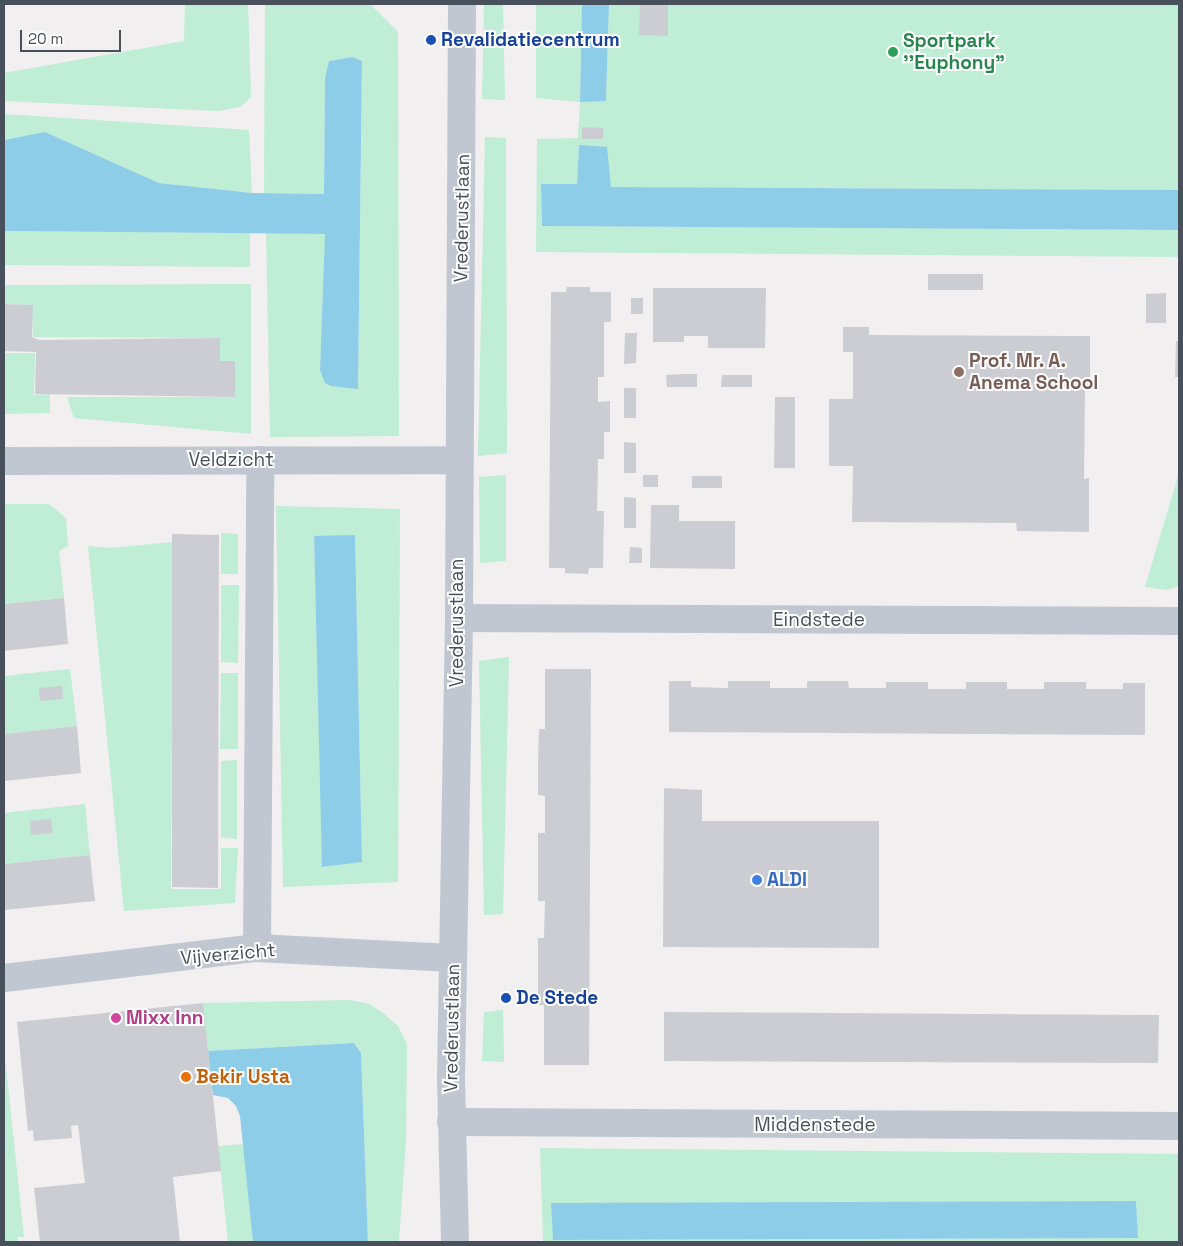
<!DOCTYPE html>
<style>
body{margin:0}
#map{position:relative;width:1183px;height:1246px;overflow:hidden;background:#f1efef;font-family:"Space Grotesk",sans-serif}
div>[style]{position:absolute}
.green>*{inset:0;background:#bfedd5}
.water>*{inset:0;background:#8ecde8}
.building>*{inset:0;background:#cccdd3}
.street>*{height:28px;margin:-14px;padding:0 14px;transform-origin:14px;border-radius:14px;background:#c0c7d0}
.dots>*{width:14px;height:14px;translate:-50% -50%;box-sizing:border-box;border:2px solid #fff;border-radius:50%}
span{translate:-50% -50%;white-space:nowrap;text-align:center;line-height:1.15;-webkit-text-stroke:4px #fff;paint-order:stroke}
.transit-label{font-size:19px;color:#164399;font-weight:700}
.left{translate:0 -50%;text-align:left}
.leisure-label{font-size:19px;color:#27864d;font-weight:700}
.street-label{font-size:19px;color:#48505b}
.education-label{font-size:19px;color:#785e54;font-weight:700}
.shop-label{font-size:19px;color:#366cbe;font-weight:700}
.hotel-label{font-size:19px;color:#b23c85;font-weight:700}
.food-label{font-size:19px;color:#c56008;font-weight:700}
.frame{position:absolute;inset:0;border:5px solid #48505b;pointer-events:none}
.scale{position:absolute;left:20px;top:30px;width:101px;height:22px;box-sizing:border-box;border:2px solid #48505b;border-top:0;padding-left:6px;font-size:15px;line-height:18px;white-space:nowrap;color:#48505b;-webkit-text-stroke:4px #fff;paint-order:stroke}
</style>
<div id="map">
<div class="green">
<div style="clip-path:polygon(185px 4px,248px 4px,251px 97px,240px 107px,217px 111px,4px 101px,4px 73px,184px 41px)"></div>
<div style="clip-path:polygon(265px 4px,370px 4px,398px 32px,399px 436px,270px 437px,266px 233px,326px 234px,320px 370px,358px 389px,362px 71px,362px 61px,352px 57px,329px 61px,325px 78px,324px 194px,264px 193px)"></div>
<div style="clip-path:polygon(484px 4px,503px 4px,505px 100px,482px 99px)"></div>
<div style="clip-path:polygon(536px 4px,582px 4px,580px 101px,606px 101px,609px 4px,1179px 4px,1179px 190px,610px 187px,579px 145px,577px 184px,541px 185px,542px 226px,1179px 230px,1179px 257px,536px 252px,537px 139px,578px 138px,580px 102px,536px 98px)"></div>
<div style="clip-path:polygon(4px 114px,249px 130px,252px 193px,159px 183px,45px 132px,4px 140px)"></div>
<div style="clip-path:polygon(485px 137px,506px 138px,507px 453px,478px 456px)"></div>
<div style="clip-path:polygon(4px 231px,250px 233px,250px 267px,4px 265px)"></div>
<div style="clip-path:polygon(251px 284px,251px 434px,74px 418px,67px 397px,235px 397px,235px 361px,220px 361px,220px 338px,33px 337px,32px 305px,4px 304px,4px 285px)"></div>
<div style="clip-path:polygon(4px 353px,35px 353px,34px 395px,50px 394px,50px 413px,4px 414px)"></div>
<div style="clip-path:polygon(1179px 473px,1179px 586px,1167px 590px,1145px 587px)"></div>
<div style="clip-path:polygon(506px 475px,506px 561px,480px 563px,479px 477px)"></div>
<div style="clip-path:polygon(4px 504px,49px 504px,66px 518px,68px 546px,59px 551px,64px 598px,4px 604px)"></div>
<div style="clip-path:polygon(evenodd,276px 506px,400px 509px,398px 882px,283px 887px,276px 506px,355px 536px,362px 862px,323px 867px,314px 537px,355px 536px)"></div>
<div style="clip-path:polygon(221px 533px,238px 534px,238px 574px,221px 574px)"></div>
<div style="clip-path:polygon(173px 542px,171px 889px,221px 889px,221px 848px,238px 848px,235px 903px,124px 911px,88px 546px,110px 548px)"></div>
<div style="clip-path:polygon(221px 585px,239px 585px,238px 663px,221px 662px)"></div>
<div style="clip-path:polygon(509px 657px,503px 914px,484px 915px,479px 661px)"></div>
<div style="clip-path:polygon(70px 669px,77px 726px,4px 734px,4px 676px)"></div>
<div style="clip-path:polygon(221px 673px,238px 673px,238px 749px,220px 749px)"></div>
<div style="clip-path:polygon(237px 760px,237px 839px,221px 837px,221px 761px)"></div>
<div style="clip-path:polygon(85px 804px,90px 855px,4px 864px,4px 813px)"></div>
<div style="clip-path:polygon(350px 1000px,369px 1004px,383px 1013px,398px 1026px,407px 1044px,406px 1140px,399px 1242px,368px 1242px,361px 1054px,354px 1043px,208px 1051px,203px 1003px)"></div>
<div style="clip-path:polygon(503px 1010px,504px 1062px,482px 1061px,484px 1012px)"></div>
<div style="clip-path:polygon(4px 1048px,24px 1237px,18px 1237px,18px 1242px,4px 1242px)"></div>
<div style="clip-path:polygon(244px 1144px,253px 1242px,228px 1242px,218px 1146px)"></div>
<div style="clip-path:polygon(evenodd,540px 1148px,1179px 1154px,1179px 1242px,543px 1242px,540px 1148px,1136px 1201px,1137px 1238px,553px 1240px,1136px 1201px)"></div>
</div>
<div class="water">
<div style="clip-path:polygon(582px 4px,609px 4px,606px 101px,580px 102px)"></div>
<div style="clip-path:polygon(352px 57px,362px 61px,358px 389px,331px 386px,325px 383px,320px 370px,325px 234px,4px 231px,4px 140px,45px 132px,159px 183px,252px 193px,324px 194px,325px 78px,329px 61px)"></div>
<div style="clip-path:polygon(579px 145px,607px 147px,611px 187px,1179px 190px,1179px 230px,542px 226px,541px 184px,577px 184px)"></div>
<div style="clip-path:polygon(355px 535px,362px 862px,322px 867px,314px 536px)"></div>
<div style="clip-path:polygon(354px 1043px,361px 1053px,368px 1242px,253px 1242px,240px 1116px,236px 1106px,228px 1098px,213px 1095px,208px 1051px)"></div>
<div style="clip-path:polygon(1136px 1201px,1138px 1238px,553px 1240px,551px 1203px)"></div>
</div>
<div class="building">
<div style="clip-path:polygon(640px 4px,668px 4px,668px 36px,639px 35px)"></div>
<div style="clip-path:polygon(582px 127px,603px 128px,603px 139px,582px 139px)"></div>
<div style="clip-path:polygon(928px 274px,983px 274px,983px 290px,928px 290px)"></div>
<div style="clip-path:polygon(567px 287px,590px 287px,590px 292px,611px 292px,611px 322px,604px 322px,604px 377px,598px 377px,598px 402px,610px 401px,610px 432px,604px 432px,604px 459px,598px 459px,597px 511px,604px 511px,603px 568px,589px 568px,588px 574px,565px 573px,565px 568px,549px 568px,551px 292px,566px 292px)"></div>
<div style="clip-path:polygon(653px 288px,766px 288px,765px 348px,708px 348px,708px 336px,684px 336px,684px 342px,653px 342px)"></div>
<div style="clip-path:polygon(1166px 293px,1166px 323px,1146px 323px,1146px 294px)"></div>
<div style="clip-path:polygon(631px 298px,643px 298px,643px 314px,631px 314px)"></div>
<div style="clip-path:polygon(4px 304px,33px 305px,32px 337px,39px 340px,220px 338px,220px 361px,235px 361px,235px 397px,35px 394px,36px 352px,4px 351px)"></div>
<div style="clip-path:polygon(843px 327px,869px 327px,869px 335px,1090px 336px,1090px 390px,1085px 390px,1084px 479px,1089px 478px,1089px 532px,1017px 531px,1016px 523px,852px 522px,853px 466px,829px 466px,829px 399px,853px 399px,853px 352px,843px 352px)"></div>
<div style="clip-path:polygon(625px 333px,637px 333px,636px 363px,624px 364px)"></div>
<div style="clip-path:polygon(1176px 341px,1179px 341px,1179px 377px,1175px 377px)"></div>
<div style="clip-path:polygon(683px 374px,697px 374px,697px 387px,667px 387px,666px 375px)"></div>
<div style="clip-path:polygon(722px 375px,752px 375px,752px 387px,721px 387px)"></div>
<div style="clip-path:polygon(624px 388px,636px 388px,636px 418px,624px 418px)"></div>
<div style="clip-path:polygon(775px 397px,795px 397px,795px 468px,774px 468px)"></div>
<div style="clip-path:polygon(624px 442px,636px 443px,636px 473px,624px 473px)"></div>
<div style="clip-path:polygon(643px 475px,658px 475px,658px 487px,643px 487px)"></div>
<div style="clip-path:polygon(692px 476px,722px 476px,722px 488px,692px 488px)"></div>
<div style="clip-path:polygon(624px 497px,636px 498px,636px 528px,624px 528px)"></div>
<div style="clip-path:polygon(651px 505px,679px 505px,679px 521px,735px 521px,735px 569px,650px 568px)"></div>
<div style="clip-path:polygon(172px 534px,219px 535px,218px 888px,172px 887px)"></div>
<div style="clip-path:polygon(630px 547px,642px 548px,642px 563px,629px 563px)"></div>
<div style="clip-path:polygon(64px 598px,68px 644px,4px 651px,4px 604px)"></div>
<div style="clip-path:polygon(545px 669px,591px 669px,589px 1065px,544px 1065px,544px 1005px,538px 1005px,538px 938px,544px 938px,545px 901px,538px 901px,538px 833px,545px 833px,545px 796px,538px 795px,538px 762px,539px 729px,545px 729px)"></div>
<div style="clip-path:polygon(669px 681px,691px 681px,691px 687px,728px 688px,728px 681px,770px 681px,770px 688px,807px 688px,807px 681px,848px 681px,849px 688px,886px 688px,886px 682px,928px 682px,928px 689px,966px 689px,966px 682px,1007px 682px,1007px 689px,1044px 689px,1044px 682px,1086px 682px,1086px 689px,1123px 689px,1123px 683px,1145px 683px,1145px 735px,669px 732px)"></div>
<div style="clip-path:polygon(62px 686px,63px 699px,40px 701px,39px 688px)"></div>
<div style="clip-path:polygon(77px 726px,81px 773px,4px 781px,4px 734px)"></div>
<div style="clip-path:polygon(664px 788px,702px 790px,702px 821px,879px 821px,879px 948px,663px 947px)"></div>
<div style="clip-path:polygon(51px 819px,53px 833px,31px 835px,30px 821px)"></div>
<div style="clip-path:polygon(90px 855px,95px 901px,4px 910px,4px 864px)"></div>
<div style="clip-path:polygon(203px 1003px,221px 1171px,173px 1177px,180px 1242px,40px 1242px,34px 1188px,85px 1183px,78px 1125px,71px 1126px,72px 1138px,34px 1141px,33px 1130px,28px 1131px,17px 1022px)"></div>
<div style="clip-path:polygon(664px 1012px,1159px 1015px,1158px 1063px,664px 1061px)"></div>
</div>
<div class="street">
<div style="left:4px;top:461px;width:453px;rotate:-0.1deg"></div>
<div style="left:459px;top:618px;width:720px;rotate:0.24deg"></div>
<div style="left:257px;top:948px;width:488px;rotate:-89.6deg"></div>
<div style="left:4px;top:978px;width:255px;rotate:-6.8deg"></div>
<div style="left:257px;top:948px;width:196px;rotate:2.9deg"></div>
<div style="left:451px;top:1122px;width:728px;rotate:0.31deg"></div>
<div style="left:455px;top:1242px;width:163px;rotate:-91.4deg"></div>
<div style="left:451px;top:1079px;width:461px;rotate:-89deg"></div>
<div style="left:459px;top:618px;width:614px;rotate:-89.72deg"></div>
</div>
<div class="dots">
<div style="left:431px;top:40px;background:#1a4fb4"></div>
<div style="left:893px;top:52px;background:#2e9e5b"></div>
<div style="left:959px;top:372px;background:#8d6e63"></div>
<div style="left:757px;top:880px;background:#3f7fe0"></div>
<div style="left:506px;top:998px;background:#1a4fb4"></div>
<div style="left:116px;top:1018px;background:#d1479c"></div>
<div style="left:186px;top:1077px;background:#e8710a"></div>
</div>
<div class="transit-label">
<span class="left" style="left:441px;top:40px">Revalidatiecentrum</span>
<span class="left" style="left:516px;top:998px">De Stede</span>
</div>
<div class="leisure-label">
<span class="left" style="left:903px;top:52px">Sportpark<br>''Euphony"</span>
</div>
<div class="street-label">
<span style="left:462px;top:218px;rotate:-89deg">Vrederustlaan</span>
<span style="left:231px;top:460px">Veldzicht</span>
<span style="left:819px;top:620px">Eindstede</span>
<span style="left:457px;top:623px;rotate:-90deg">Vrederustlaan</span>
<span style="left:228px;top:954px;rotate:-5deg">Vijverzicht</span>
<span style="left:452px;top:1028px;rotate:-89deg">Vrederustlaan</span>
<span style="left:815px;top:1125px">Middenstede</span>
</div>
<div class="education-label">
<span class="left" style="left:969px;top:372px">Prof. Mr. A.<br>Anema School</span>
</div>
<div class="shop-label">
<span class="left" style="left:767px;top:880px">ALDI</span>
</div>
<div class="hotel-label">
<span class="left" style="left:126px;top:1018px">Mixx Inn</span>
</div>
<div class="food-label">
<span class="left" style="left:196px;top:1077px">Bekir Usta</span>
</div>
<div class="frame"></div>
<div class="scale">20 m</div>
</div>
